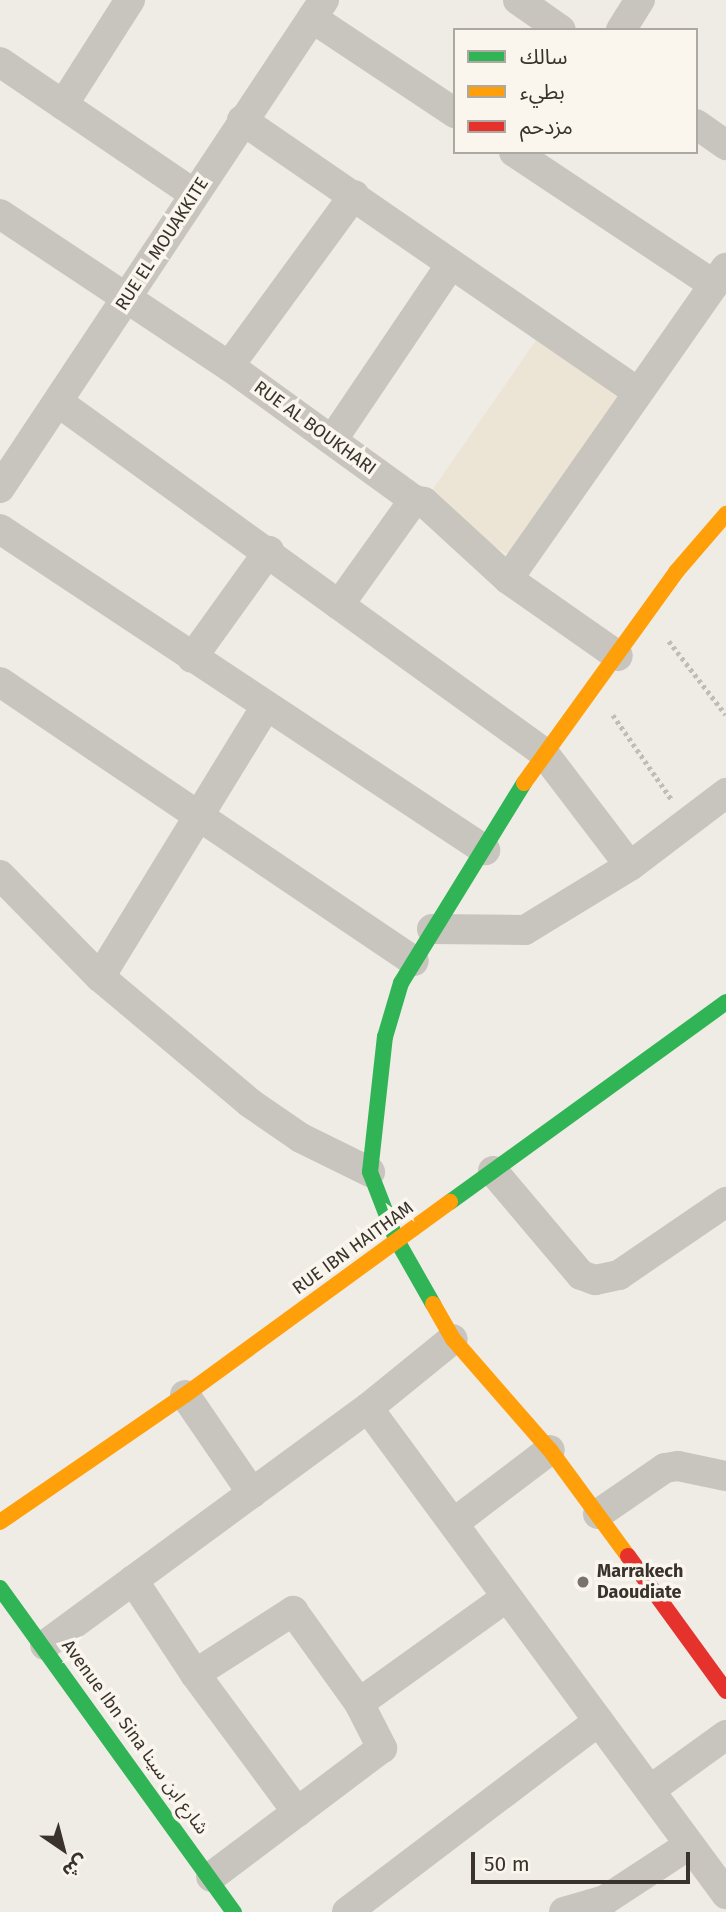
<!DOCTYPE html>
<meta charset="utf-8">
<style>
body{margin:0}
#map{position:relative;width:726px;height:1912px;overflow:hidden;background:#efece6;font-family:"Fira Sans","Noto Sans Arabic",sans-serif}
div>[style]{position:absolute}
.plaza>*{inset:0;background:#ece5d6}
.path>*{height:4.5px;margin-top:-2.25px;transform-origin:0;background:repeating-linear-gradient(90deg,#c1bdb6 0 3.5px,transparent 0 7px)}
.street>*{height:30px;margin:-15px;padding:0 15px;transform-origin:15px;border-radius:15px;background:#c8c4be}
.fast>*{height:16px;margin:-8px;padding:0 8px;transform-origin:8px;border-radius:8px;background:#30b455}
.slow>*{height:16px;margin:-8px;padding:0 8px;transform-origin:8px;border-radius:8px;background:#ff9f0a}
.jam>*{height:16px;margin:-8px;padding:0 8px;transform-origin:8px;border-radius:8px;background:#e5322d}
.dots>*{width:19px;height:19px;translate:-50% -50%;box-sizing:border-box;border:4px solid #faf6ee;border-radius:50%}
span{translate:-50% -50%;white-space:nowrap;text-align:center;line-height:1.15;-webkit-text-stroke:7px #faf6ee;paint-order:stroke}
.street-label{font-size:18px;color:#3a322c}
.poi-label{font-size:18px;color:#3a322c;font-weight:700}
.left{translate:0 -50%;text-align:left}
.legend{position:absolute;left:453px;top:28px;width:245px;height:126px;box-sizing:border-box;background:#faf6ee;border:2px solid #ada8a0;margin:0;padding:9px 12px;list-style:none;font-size:21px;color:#3a322c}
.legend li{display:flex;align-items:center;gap:14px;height:35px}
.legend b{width:35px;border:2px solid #ada8a0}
.north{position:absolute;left:28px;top:1814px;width:70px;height:70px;-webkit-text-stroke:5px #faf6ee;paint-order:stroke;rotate:145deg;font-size:19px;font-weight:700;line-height:28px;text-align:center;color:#3a322c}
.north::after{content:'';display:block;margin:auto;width:24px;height:32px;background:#3a322c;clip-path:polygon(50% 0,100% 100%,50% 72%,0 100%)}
.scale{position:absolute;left:471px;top:1852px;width:219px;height:32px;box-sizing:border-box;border:4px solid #3a322c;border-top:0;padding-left:9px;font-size:21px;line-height:24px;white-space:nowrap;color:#3a322c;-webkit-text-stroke:5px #faf6ee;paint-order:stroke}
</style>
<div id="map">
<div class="plaza">
<div style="clip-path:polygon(541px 333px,627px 392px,513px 558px,424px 502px)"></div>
</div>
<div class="path">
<div style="left:669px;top:641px;width:93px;rotate:52.4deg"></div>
<div style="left:613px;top:715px;width:103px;rotate:55.2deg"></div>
</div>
<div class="street">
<div style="left:518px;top:0;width:52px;rotate:34.9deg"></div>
<div style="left:312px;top:18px;width:172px;rotate:33.6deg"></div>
<div style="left:621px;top:30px;width:36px;rotate:-58deg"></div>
<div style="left:0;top:62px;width:235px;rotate:34.2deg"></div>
<div style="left:63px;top:105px;width:125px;rotate:-57.5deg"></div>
<div style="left:242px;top:120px;width:479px;rotate:34.5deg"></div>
<div style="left:696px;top:124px;width:37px;rotate:35deg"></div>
<div style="left:514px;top:152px;width:240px;rotate:33.6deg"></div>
<div style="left:0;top:214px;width:275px;rotate:33.6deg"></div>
<div style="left:229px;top:366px;width:228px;rotate:35.9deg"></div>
<div style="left:414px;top:500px;width:10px;rotate:11deg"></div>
<div style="left:424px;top:502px;width:114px;rotate:42.5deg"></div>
<div style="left:508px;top:579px;width:134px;rotate:35deg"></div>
<div style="left:229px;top:366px;width:212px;rotate:-53.8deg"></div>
<div style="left:58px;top:402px;width:598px;rotate:35.82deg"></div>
<div style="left:543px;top:752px;width:143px;rotate:52.7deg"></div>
<div style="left:333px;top:439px;width:211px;rotate:-56deg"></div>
<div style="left:0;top:488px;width:586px;rotate:-56.42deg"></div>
<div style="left:0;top:529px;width:582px;rotate:33.5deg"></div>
<div style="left:508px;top:579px;width:380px;rotate:-55deg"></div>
<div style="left:339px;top:605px;width:129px;rotate:-54.5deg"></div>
<div style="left:192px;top:658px;width:132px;rotate:-54.3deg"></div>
<div style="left:0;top:682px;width:499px;rotate:34deg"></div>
<div style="left:0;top:875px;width:143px;rotate:45.6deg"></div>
<div style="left:100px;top:977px;width:196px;rotate:40deg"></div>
<div style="left:250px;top:1103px;width:62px;rotate:34.5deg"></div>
<div style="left:301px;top:1138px;width:77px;rotate:26.2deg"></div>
<div style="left:432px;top:929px;width:93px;rotate:0.6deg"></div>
<div style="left:525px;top:930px;width:123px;rotate:-31.4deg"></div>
<div style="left:630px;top:866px;width:121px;rotate:-37.2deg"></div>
<div style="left:100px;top:977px;width:316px;rotate:-58.5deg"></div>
<div style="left:493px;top:1171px;width:136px;rotate:49.8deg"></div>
<div style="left:581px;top:1275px;width:15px;rotate:20deg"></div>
<div style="left:595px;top:1280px;width:25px;rotate:-12deg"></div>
<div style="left:619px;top:1275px;width:130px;rotate:-34.3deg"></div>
<div style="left:185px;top:1395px;width:119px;rotate:55.6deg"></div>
<div style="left:368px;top:1408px;width:604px;rotate:53.62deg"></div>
<div style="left:598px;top:1514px;width:81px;rotate:-34.5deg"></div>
<div style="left:665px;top:1468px;width:13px;rotate:-9deg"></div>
<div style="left:678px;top:1466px;width:49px;rotate:11.8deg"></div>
<div style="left:455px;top:1522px;width:119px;rotate:-37.2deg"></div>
<div style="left:133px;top:1580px;width:113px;rotate:56.6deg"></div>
<div style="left:195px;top:1674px;width:172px;rotate:53.5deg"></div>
<div style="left:45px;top:1645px;width:401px;rotate:-36.3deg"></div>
<div style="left:368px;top:1408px;width:109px;rotate:-39.1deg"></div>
<div style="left:195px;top:1674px;width:117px;rotate:-32.7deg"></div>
<div style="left:293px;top:1611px;width:113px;rotate:54.3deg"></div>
<div style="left:359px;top:1703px;width:51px;rotate:62.9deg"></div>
<div style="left:382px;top:1748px;width:214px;rotate:143deg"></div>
<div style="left:359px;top:1703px;width:182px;rotate:-35.6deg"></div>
<div style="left:650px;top:1790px;width:94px;rotate:-35.9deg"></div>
<div style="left:347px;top:1912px;width:316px;rotate:-37.2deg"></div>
<div style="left:564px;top:1912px;width:43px;rotate:-16.3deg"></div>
<div style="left:605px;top:1900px;width:100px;rotate:-33.2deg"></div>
</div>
<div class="fast">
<div style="left:450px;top:1202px;width:341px;rotate:-35.9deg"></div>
<div style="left:433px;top:1304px;width:75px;rotate:-119.6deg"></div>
<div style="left:396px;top:1239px;width:72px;rotate:-111.2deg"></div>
<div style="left:370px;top:1172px;width:136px;rotate:-83.7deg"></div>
<div style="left:385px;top:1037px;width:56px;rotate:-73.5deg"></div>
<div style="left:401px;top:983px;width:235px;rotate:-58.4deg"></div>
<div style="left:0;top:1588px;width:400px;rotate:54.2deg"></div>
</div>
<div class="slow">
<div style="left:524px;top:783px;width:260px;rotate:-54.2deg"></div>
<div style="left:676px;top:572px;width:77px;rotate:-49.2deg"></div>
<div style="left:433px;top:1304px;width:40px;rotate:60.3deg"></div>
<div style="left:453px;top:1339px;width:147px;rotate:48.9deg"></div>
<div style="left:550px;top:1450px;width:132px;rotate:53.7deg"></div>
<div style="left:0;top:1522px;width:224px;rotate:-34.5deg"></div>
<div style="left:185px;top:1395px;width:328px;rotate:-36.1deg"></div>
</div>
<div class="jam">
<div style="left:628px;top:1556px;width:167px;rotate:54deg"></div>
</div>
<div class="dots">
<div style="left:583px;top:1582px;background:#79736d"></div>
</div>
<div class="street-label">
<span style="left:162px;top:244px;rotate:-57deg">RUE EL MOUAKKITE</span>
<span style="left:315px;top:428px;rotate:36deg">RUE AL BOUKHARI</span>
<span style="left:353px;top:1248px;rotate:-36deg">RUE IBN HAITHAM</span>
<span style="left:135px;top:1737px;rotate:54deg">Avenue Ibn Sina شارع ابن سينا</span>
</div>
<div class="poi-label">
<span class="left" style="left:597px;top:1582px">Marrakech<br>Daoudiate</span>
</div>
<ul class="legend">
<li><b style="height:9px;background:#30b455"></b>سالك</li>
<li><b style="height:9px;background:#ff9f0a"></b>بطيء</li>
<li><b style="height:9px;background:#e5322d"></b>مزدحم</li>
</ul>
<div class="north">ش</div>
<div class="scale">50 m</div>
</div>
